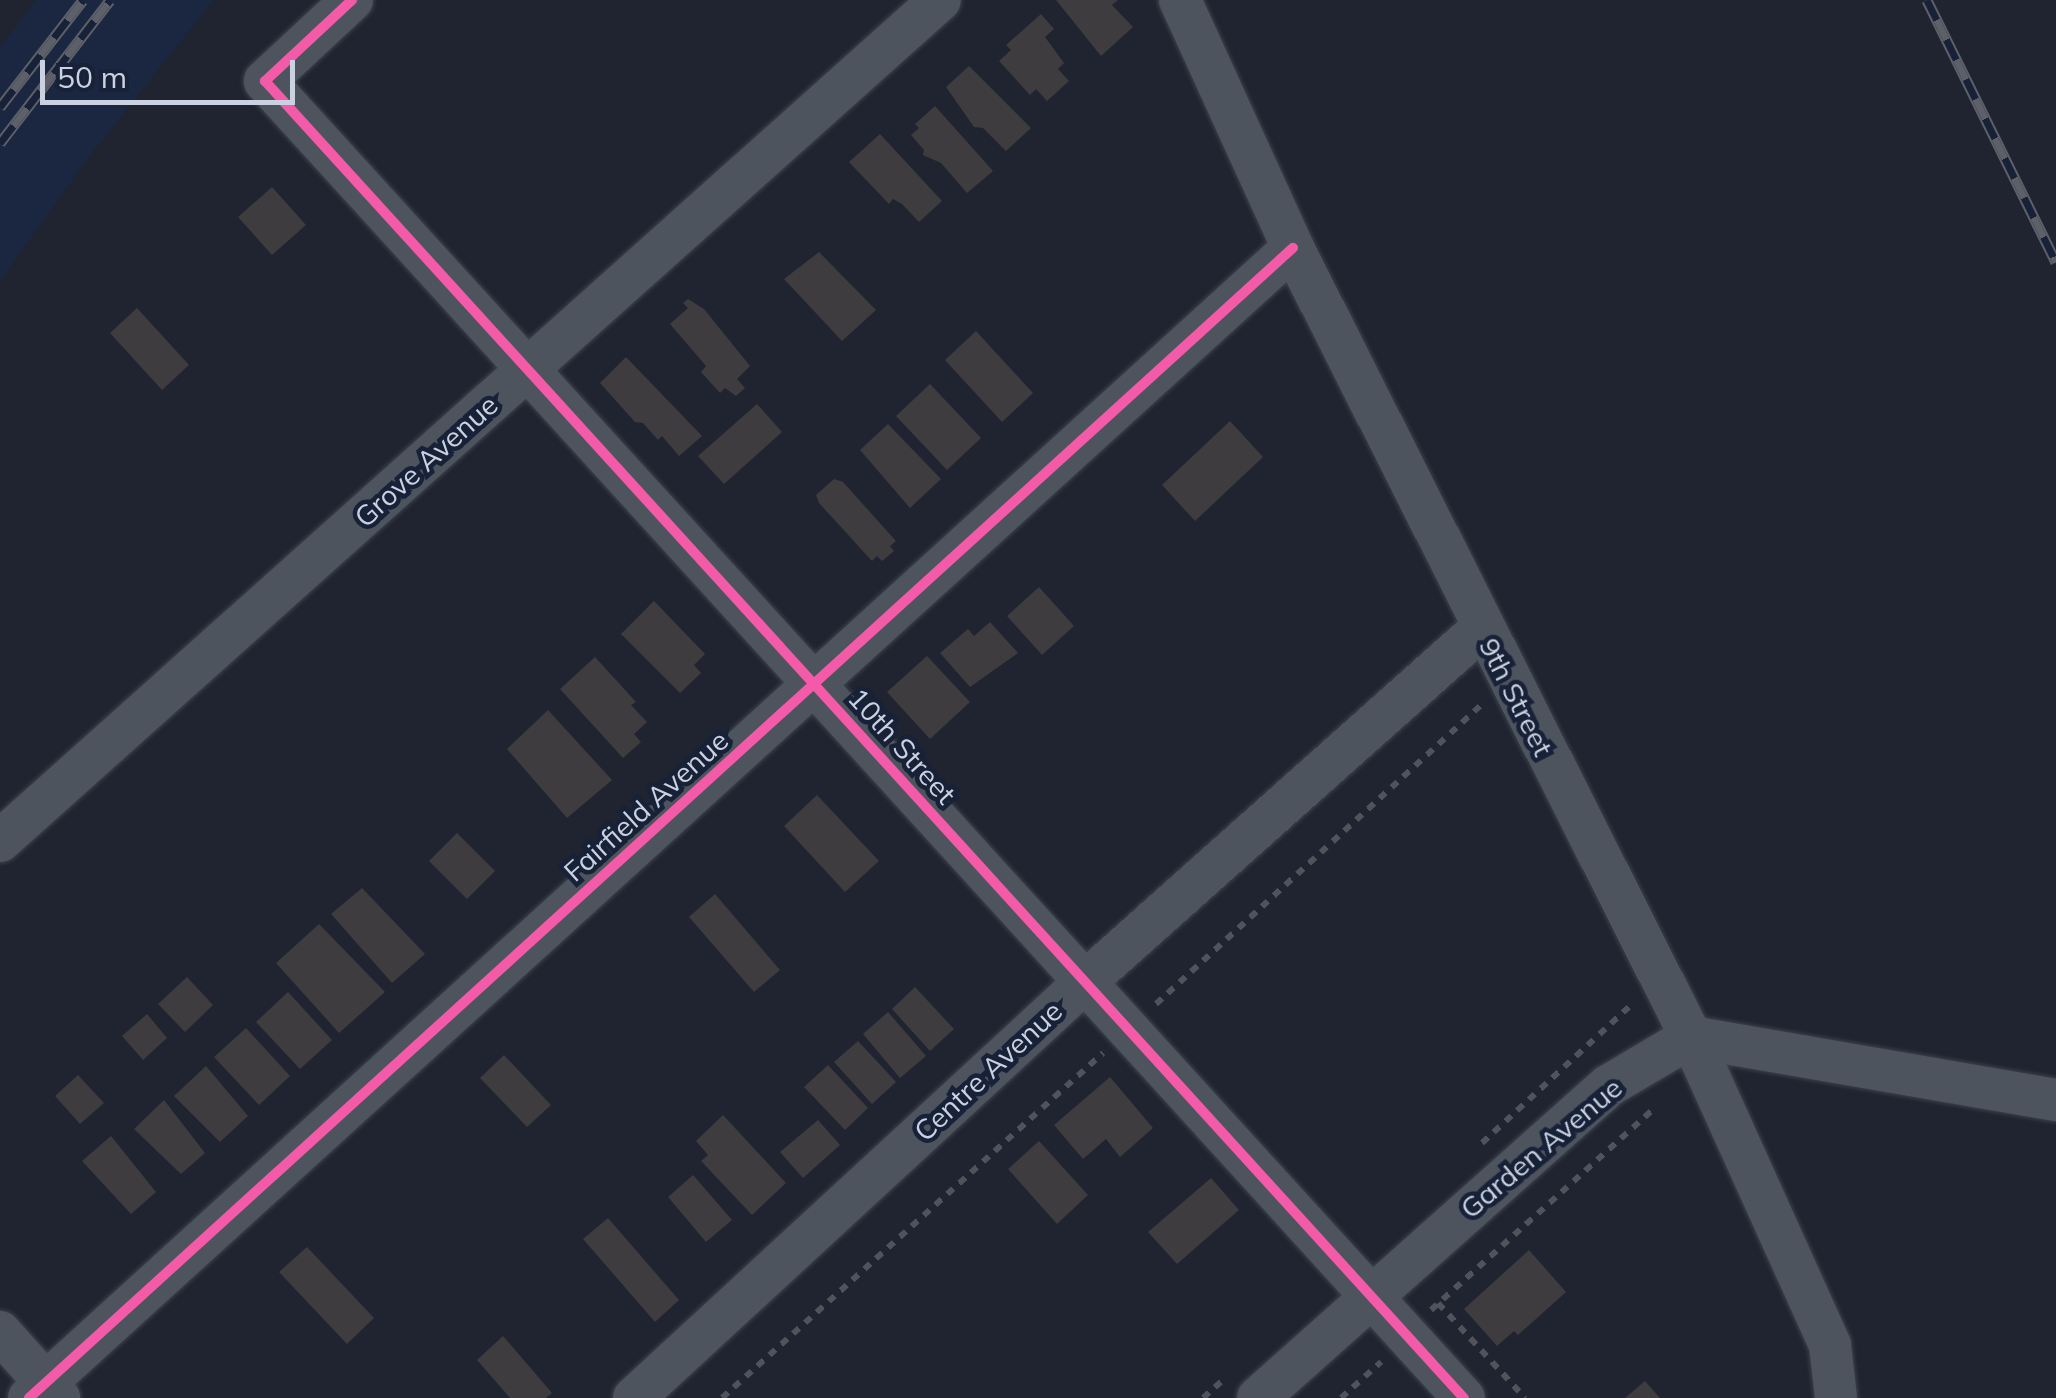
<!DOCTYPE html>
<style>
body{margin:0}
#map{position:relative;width:2056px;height:1398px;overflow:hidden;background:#1f2430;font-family:Mulish,sans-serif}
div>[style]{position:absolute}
.built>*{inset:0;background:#1b2740}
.building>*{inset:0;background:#3e3c3f}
.path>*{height:6px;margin-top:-3px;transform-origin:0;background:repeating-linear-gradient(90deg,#4f535b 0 8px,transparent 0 16px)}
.roads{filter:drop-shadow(0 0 2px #3d414c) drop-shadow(0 0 2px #3d414c)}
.minor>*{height:42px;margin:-21px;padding:0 21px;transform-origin:21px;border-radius:21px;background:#4e545d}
.rail>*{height:11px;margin-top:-5.5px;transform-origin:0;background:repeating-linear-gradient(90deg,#172138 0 22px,#5d6069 0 44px);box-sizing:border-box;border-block:2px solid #5d6069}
.cycleway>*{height:10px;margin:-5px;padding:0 5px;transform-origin:5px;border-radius:5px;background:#f35aa7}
span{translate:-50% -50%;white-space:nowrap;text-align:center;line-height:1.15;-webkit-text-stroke:9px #172138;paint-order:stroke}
.street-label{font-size:28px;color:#cad2e1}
.scale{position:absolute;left:40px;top:60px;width:255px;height:45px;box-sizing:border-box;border:5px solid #cad2e1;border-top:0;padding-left:12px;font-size:30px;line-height:35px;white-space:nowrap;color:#cad2e1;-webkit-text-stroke:8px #172138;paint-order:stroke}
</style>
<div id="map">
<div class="built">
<div style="clip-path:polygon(36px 0,213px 0,88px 158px,0 281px,0 47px)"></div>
</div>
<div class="building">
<div style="clip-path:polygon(1056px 0,1118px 0,1112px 5px,1133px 27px,1101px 56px)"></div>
<div style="clip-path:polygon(1041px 14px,1054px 29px,1045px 37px,1064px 63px,1058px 69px,1069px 81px,1047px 101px,1036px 89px,1030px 95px,999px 61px,1011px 50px,1006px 45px)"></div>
<div style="clip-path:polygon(969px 66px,1031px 128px,1006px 151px,983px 128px,974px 127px,946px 87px)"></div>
<div style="clip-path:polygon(935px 106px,993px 171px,967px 193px,941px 163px,923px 155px,924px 150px,911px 135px,919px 128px,915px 124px)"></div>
<div style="clip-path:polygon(880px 134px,942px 201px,919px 222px,902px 204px,893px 199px,889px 204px,849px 162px)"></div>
<div style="clip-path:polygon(272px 187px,306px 225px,272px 255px,238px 217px)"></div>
<div style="clip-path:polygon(819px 252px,876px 310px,842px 341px,784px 279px)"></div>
<div style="clip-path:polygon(688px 299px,704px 309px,750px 366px,737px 379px,745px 388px,736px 396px,725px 388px,720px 393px,701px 372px,706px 366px,670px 324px,688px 308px,683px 303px)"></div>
<div style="clip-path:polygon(137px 308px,189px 365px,162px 390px,110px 333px)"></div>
<div style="clip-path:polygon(976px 331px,1033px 393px,1002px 422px,945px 360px)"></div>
<div style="clip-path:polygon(626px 357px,702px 436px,679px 456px,662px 436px,658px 440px,643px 423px,635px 422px,600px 383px)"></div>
<div style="clip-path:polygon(930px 384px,981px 438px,947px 470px,896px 416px)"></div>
<div style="clip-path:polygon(757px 404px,782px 432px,724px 484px,698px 456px)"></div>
<div style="clip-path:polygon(1230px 421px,1263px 457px,1195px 521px,1162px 485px)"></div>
<div style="clip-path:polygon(888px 424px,941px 479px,910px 508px,860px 450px)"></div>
<div style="clip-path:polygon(834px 479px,843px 482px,896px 541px,890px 546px,894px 551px,882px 561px,877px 556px,872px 561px,819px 503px,816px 495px)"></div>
<div style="clip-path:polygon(1039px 587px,1074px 626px,1042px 655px,1007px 616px)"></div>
<div style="clip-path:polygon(654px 601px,705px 654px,694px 665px,701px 673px,680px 693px,621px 634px)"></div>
<div style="clip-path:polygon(990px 622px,1018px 653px,970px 687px,940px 653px,968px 629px,974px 636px)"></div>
<div style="clip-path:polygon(927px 656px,970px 702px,930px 739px,887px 692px)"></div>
<div style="clip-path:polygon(595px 657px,636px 702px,631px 705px,647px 722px,634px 734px,641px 742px,623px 758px,560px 689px)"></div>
<div style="clip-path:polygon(548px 710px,612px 780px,567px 818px,507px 749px)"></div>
<div style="clip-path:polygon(817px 795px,879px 861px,845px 892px,784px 826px)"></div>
<div style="clip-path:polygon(457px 833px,495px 871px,467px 899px,429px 861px)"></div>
<div style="clip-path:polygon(362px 888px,425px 954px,392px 983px,331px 914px)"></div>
<div style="clip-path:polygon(715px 894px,780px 970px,754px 992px,689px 917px)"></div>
<div style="clip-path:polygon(319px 924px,385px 992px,339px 1033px,276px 963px)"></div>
<div style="clip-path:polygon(187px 977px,213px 1005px,185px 1032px,158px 1004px)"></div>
<div style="clip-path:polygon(915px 987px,954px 1029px,930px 1051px,892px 1009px)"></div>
<div style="clip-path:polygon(288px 992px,332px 1040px,300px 1069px,256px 1022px)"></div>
<div style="clip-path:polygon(888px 1012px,926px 1056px,900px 1078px,863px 1034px)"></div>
<div style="clip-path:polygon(147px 1014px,167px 1038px,143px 1060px,122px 1036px)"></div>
<div style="clip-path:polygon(246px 1028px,290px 1076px,259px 1105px,214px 1057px)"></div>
<div style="clip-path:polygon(858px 1041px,896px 1082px,872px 1104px,834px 1062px)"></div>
<div style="clip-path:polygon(504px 1055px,551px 1105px,527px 1127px,480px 1078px)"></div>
<div style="clip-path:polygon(828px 1065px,868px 1108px,845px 1130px,804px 1087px)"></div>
<div style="clip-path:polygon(206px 1066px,248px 1116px,220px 1142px,174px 1096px)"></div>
<div style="clip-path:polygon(78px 1075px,104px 1103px,80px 1124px,55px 1096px)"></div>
<div style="clip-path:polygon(1110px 1077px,1153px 1128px,1120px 1157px,1106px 1139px,1083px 1159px,1054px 1125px)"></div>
<div style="clip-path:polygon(164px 1100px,205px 1153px,181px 1174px,134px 1129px)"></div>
<div style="clip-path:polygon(723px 1115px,786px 1183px,752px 1215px,701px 1161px,708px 1155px,696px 1141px)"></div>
<div style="clip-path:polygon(818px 1120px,840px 1145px,803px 1178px,780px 1152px)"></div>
<div style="clip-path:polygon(111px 1136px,156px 1192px,131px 1214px,82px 1161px)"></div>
<div style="clip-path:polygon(1039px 1141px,1088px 1195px,1057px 1224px,1008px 1169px)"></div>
<div style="clip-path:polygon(693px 1175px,732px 1220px,706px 1242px,668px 1197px)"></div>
<div style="clip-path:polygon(1211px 1178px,1239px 1210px,1177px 1264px,1148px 1232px)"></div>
<div style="clip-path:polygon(608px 1218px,679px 1300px,655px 1322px,583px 1239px)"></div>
<div style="clip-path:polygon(307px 1247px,374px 1318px,347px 1344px,279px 1272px)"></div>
<div style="clip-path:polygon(1529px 1250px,1566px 1292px,1518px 1335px,1514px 1331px,1497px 1346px,1464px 1309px)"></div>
<div style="clip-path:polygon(503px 1336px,552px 1393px,546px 1398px,510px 1398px,477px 1360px)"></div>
<div style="clip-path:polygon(1645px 1381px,1660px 1398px,1625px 1398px)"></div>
</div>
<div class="path">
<div style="left:1156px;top:1004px;width:443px;rotate:-42.6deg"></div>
<div style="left:1482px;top:1143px;width:207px;rotate:-42.8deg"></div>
<div style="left:1438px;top:1303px;width:129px;rotate:47.5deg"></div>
<div style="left:1431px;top:1310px;width:304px;rotate:-42.1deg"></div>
<div style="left:722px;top:1398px;width:514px;rotate:-42.16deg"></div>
<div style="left:1203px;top:1398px;width:30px;rotate:-42deg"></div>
<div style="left:1341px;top:1398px;width:54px;rotate:-42deg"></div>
</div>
<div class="roads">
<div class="minor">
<div style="left:352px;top:0;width:119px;rotate:137deg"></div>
<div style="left:265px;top:81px;width:1781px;rotate:47.69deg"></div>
<div style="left:1180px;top:0;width:273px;rotate:65.5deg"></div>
<div style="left:1293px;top:248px;width:884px;rotate:63.23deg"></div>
<div style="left:1691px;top:1037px;width:338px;rotate:65.7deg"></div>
<div style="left:1830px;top:1345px;width:53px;rotate:83.5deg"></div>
<div style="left:0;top:841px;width:1261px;rotate:-41.82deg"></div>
<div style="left:0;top:1332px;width:89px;rotate:48.2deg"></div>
<div style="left:29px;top:1398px;width:1709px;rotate:-42.3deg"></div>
<div style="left:634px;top:1398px;width:614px;rotate:-42.69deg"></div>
<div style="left:1085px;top:982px;width:530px;rotate:-41.71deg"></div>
<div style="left:1258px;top:1398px;width:469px;rotate:-41.7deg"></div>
<div style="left:1608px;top:1086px;width:96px;rotate:-30.6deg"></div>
<div style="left:1691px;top:1037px;width:370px;rotate:9.8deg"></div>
</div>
</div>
<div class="rail">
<div style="left:1927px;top:0;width:292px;rotate:63.8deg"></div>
<div style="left:0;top:107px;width:135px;rotate:-52.2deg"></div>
<div style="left:0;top:143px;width:180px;rotate:-52.4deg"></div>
</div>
<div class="cycleway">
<div style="left:352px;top:0;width:119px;rotate:137deg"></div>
<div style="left:265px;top:81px;width:1781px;rotate:47.69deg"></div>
<div style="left:29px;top:1398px;width:1709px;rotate:-42.3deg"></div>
</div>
<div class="street-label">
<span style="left:426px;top:461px;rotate:-42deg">Grove Avenue</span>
<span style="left:1516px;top:697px;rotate:63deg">9th Street</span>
<span style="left:902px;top:746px;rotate:48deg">10th Street</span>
<span style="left:646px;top:806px;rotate:-42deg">Fairfield Avenue</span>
<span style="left:988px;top:1071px;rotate:-43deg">Centre Avenue</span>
<span style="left:1541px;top:1148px;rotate:-40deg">Garden Avenue</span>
</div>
<div class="scale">50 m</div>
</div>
